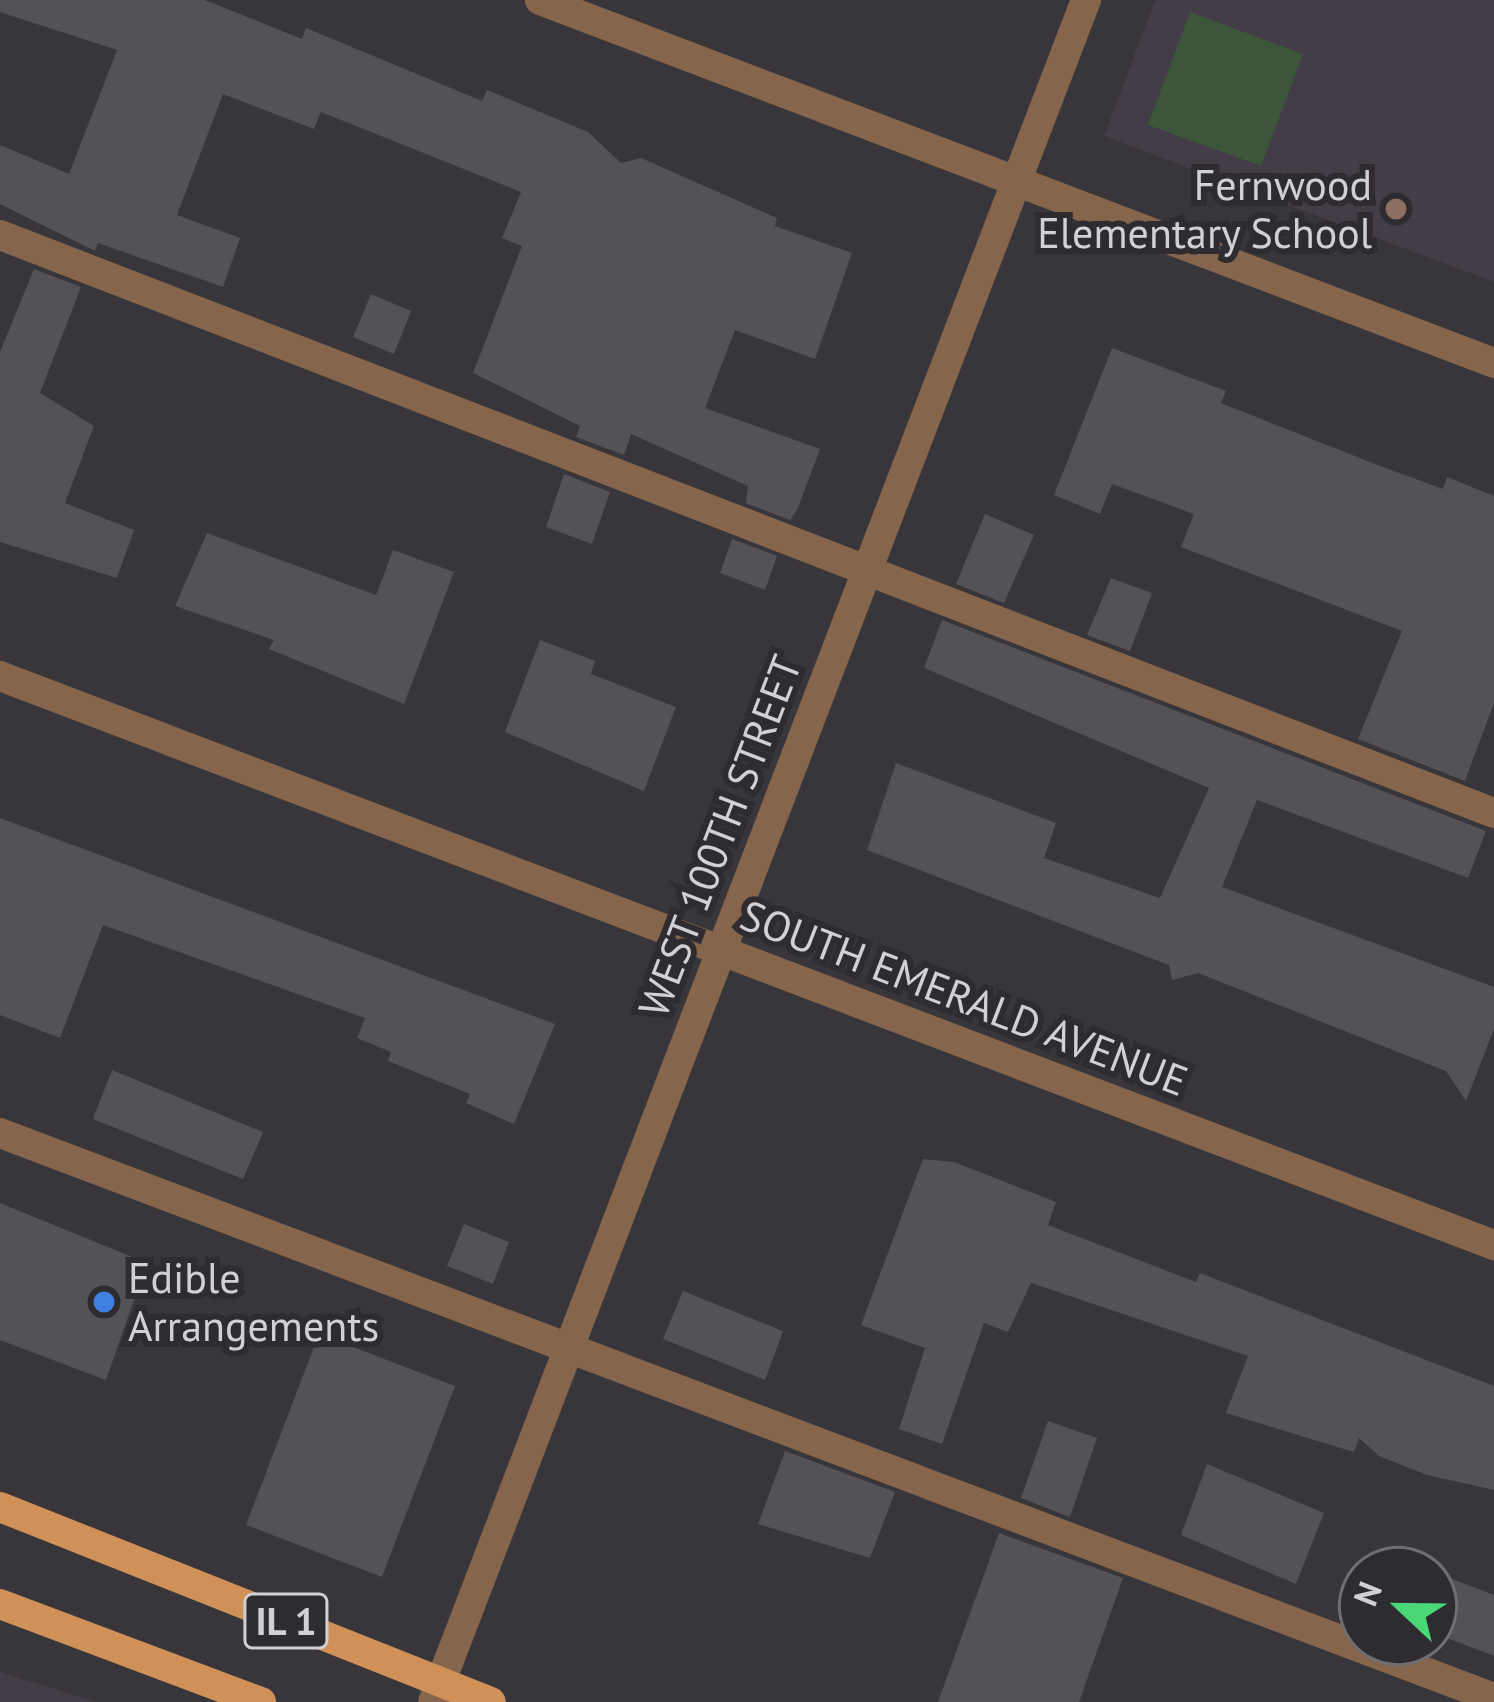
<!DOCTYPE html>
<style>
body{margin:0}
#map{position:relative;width:1494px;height:1702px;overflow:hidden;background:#38363a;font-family:"PT Sans",sans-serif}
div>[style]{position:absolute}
.built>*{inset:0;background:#423d47}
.green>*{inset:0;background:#3d553a}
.building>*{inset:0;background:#545256}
.minor>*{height:30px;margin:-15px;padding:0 15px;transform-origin:15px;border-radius:15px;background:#85654b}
.major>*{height:30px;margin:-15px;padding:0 15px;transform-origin:15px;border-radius:15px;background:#d09159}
.dots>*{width:33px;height:33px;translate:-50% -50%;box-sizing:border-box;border:6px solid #2e2c30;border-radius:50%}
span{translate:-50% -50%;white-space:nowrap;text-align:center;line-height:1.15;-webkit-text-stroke:12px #2e2c30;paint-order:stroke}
.shield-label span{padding:3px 9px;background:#2e2c30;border:3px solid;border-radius:9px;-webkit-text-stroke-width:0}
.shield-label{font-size:39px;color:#d2d0d3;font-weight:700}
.poi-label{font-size:42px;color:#d2d0d3}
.right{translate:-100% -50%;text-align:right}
.left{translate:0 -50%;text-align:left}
.street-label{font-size:42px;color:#d2d0d3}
.north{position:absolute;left:1338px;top:1546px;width:120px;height:120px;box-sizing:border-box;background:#2e2c30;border:3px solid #706e71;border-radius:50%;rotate:292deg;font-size:33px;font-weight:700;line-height:48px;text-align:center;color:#d2d0d3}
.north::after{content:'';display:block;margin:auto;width:42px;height:54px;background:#4ad778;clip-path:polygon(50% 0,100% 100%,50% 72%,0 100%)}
</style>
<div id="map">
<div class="built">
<div style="clip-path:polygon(1155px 0,1494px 0,1494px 282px,1104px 136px)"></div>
<div style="clip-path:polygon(0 1672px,97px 1702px,0 1702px)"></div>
</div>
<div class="green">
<div style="clip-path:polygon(1190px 12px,1303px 54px,1261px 166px,1148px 125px)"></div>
</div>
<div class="building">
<div style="clip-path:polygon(0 0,205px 0,302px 39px,306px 28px,482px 101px,487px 90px,588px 132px,621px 163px,641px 158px,777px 218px,775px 226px,852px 253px,815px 359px,735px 330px,705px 408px,820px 449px,797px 510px,790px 520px,746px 503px,748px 486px,631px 434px,624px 455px,576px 437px,580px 426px,473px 373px,522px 246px,502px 238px,521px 192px,321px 112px,314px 129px,223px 94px,177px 215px,240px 238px,223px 287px,98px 243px,95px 251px,0 204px,0 145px,69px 174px,117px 50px,0 12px)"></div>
<div style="clip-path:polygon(34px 269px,81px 287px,40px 393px,94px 426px,65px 503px,134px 530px,117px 578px,0 542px,0 352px)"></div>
<div style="clip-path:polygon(371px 294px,411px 311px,394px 354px,353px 337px)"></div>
<div style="clip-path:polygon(1112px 348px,1226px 391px,1221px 403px,1375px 464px,1443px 489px,1447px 477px,1494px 496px,1494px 703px,1465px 781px,1358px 739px,1402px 631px,1181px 547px,1194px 514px,1112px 484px,1100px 514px,1054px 495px)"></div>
<div style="clip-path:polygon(564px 474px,610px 492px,592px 544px,546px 527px)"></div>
<div style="clip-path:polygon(985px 514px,1034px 535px,1004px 603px,956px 584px)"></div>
<div style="clip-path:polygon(207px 533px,376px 595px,393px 550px,454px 572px,404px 704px,269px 649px,274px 640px,175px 606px)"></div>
<div style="clip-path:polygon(732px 539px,777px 556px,765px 590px,720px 573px)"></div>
<div style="clip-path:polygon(1111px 578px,1152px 593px,1130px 651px,1087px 635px)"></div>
<div style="clip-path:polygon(942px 620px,1486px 831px,1468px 878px,1257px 800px,1222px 887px,1494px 987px,1494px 1029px,1466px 1101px,1446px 1071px,1198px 973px,1172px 980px,1169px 965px,867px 850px,896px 763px,1056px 823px,1044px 858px,1160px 898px,1209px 788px,924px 668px)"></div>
<div style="clip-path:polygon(540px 640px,595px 661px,591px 674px,676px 707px,644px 791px,505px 732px)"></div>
<div style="clip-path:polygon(0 818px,555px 1024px,514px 1124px,466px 1103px,470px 1094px,388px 1061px,391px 1052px,357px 1038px,365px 1018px,103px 925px,60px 1038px,0 1015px)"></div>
<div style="clip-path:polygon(112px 1070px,263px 1132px,243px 1179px,93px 1119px)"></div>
<div style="clip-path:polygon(923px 1159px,954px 1162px,1056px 1202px,1048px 1225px,1196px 1282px,1200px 1273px,1494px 1386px,1494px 1490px,1427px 1475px,1379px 1456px,1359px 1438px,1354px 1452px,1226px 1413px,1248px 1356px,1031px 1283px,1008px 1332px,984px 1323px,942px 1444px,899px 1429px,925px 1348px,861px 1325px)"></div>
<div style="clip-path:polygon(0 1203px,147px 1263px,106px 1380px,0 1340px)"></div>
<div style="clip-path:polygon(464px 1224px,509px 1242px,493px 1284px,447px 1266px)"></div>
<div style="clip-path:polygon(683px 1291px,783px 1331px,765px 1380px,663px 1339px)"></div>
<div style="clip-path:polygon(319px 1334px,455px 1386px,382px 1577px,246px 1525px)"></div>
<div style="clip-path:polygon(1048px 1421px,1097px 1438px,1070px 1517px,1021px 1498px)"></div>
<div style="clip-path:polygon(785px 1451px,895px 1492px,870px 1558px,758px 1524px)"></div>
<div style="clip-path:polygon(1207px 1464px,1324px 1513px,1296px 1584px,1181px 1535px)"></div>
<div style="clip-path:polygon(999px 1533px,1123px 1578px,1079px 1702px,938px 1702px)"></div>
<div style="clip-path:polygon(1434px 1572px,1494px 1595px,1494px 1656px,1434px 1633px)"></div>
</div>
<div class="minor">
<div style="left:540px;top:0;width:1021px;rotate:20.83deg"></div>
<div style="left:0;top:235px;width:1602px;rotate:21.15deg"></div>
<div style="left:0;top:676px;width:1599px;rotate:20.85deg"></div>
<div style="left:0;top:1133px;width:1597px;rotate:20.72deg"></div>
<div style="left:433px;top:1702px;width:1823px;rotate:-69.01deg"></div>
</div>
<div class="major">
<div style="left:0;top:1507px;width:528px;rotate:21.66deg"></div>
<div style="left:0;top:1604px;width:279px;rotate:20.6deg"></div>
</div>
<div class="dots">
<div style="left:1396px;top:209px;background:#8d6e63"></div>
<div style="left:104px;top:1302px;background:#3f7fe0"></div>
</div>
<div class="shield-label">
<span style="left:286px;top:1621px">IL 1</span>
</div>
<div class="poi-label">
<span class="right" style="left:1372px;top:209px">Fernwood<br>Elementary School</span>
<span class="left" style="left:128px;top:1302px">Edible<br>Arrangements</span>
</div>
<div class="street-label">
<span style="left:720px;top:836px;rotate:-69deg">WEST 100TH STREET</span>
<span style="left:964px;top:998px;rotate:21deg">SOUTH EMERALD AVENUE</span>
</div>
<div class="north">N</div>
</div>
